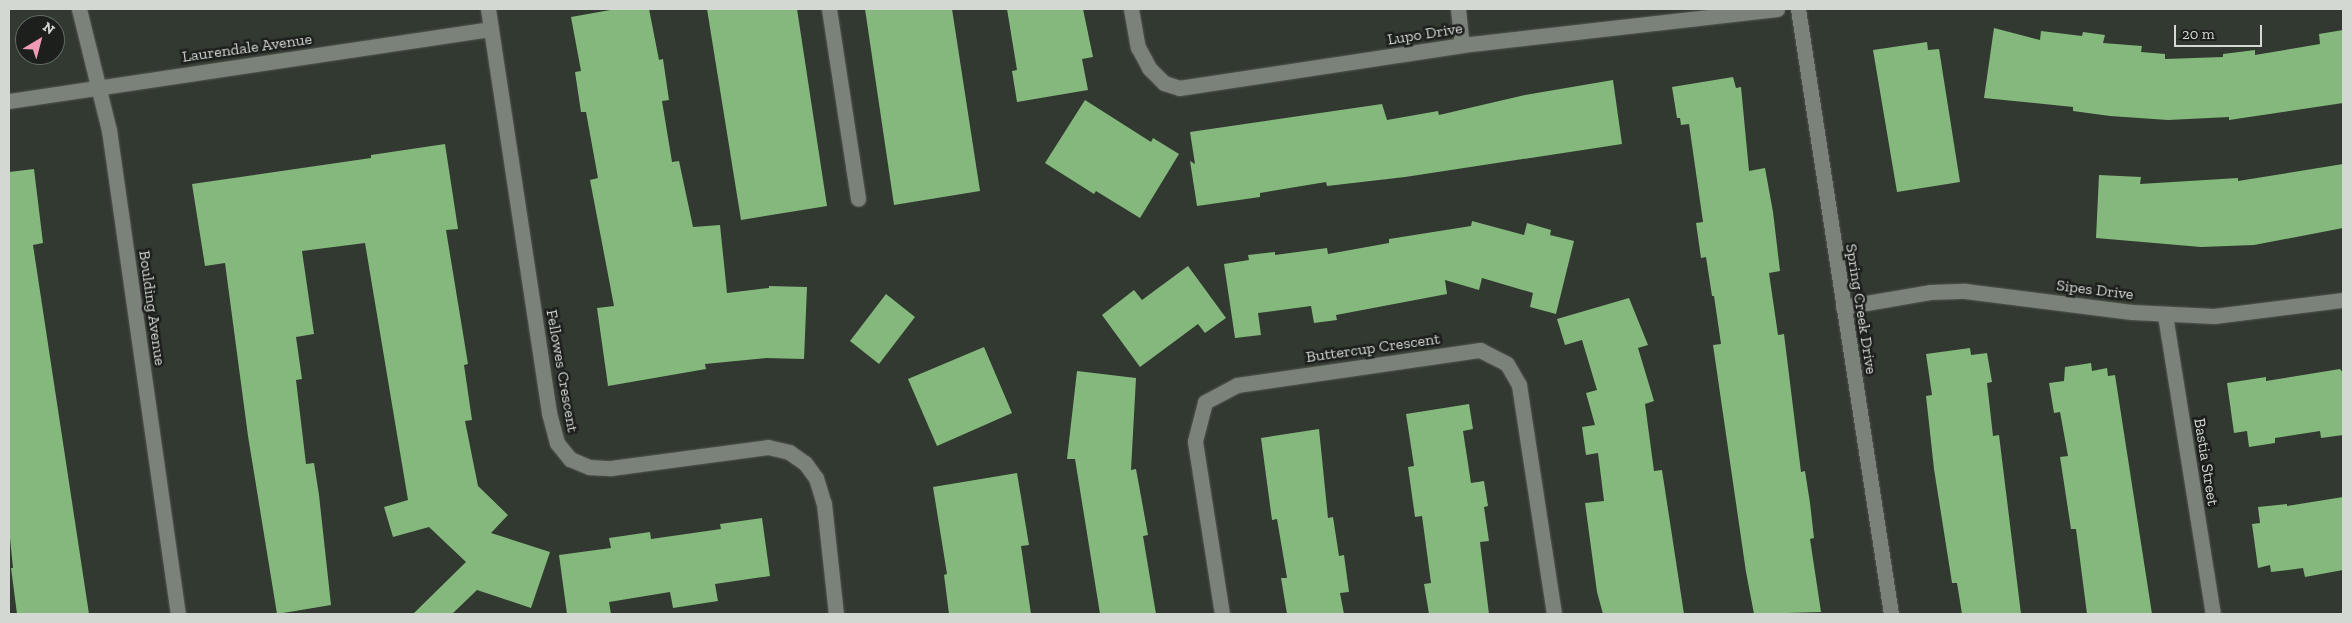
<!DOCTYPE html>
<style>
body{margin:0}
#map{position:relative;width:2352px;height:623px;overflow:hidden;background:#323931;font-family:"Zilla Slab",serif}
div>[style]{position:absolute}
.building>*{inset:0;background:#84b87c}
.roads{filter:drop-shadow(0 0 1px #525751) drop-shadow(0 0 1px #525751)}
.minor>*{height:15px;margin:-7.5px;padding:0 7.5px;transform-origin:7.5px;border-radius:7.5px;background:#7b8279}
span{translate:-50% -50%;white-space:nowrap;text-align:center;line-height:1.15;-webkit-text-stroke:5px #1c1f1c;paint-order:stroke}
.street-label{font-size:16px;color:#d3d8d3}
.frame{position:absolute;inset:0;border:10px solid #d3d8d3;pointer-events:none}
.north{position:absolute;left:15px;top:15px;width:50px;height:50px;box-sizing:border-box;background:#1c1f1c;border:1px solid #656965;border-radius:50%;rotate:37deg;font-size:14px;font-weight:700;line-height:20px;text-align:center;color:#d3d8d3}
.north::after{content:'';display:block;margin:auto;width:18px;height:22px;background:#f09ab5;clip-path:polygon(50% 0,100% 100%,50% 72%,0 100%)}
.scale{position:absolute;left:2174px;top:25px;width:88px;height:22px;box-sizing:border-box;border:2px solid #d3d8d3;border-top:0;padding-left:6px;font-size:15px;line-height:18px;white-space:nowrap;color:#d3d8d3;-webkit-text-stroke:4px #1c1f1c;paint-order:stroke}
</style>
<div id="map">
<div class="building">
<div style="clip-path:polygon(616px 9px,649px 9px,659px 60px,663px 59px,669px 100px,662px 101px,672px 162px,679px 161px,693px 227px,720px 225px,727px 293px,769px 288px,769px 286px,807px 287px,804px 359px,766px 358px,705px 364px,706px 369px,608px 386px,597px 308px,614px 306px,590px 180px,598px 178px,586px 112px,581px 112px,575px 72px,581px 71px,571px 17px)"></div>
<div style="clip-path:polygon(707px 9px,797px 9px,827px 206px,741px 220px)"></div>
<div style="clip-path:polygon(865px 9px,952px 9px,980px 191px,894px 205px)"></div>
<div style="clip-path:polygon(1007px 9px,1083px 9px,1093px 57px,1082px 59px,1088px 90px,1017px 102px,1012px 71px,1017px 70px)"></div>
<div style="clip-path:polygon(1994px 28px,2040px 40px,2041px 31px,2082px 36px,2083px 32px,2105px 35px,2103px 43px,2142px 46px,2141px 52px,2165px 54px,2165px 59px,2223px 57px,2223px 54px,2255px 50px,2255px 55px,2320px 44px,2319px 34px,2343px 30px,2343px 103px,2229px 120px,2229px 117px,2168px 120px,2110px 116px,2073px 111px,2073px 107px,1984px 98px)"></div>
<div style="clip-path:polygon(1927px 42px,1928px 50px,1939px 49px,1960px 182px,1897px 192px,1873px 50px)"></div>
<div style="clip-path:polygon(1733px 77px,1736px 88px,1741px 87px,1749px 171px,1765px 168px,1773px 212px,1780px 271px,1769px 273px,1778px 335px,1784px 334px,1801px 472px,1805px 471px,1810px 503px,1814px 538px,1810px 539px,1821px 612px,1754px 614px,1746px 572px,1713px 345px,1721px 344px,1714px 296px,1712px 296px,1706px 257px,1701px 258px,1696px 223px,1703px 222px,1689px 124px,1681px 125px,1680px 118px,1677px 118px,1672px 87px)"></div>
<div style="clip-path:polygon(1613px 80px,1622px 144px,1405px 177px,1327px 186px,1326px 182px,1260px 193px,1260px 197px,1197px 206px,1190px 161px,1195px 164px,1190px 132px,1382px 104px,1387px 120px,1438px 111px,1439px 115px,1525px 95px)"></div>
<div style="clip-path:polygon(1085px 100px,1151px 142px,1153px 138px,1179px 154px,1140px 218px,1096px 191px,1094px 194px,1045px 163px)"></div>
<div style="clip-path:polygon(445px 144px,458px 229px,446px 230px,468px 364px,464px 365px,472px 420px,465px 421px,478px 486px,508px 515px,491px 533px,550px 552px,531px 608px,477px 590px,452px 614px,413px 614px,466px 562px,429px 527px,393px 537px,384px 507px,408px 500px,365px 243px,302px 251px,314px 334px,296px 337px,302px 379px,296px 380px,306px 464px,314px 463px,319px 495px,331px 605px,277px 614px,248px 436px,225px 263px,205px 266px,192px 184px,371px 158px,371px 155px)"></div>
<div style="clip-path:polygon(2343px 164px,2343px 228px,2254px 245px,2201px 247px,2096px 238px,2099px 175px,2141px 177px,2140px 184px,2238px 178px,2238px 181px)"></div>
<div style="clip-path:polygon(34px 169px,43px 243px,33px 245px,89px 614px,17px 614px,11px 568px,13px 568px,9px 528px,9px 172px)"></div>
<div style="clip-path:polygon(1472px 221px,1524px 235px,1527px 223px,1551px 230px,1550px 235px,1574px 241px,1556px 314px,1530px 307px,1533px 293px,1482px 278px,1479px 290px,1445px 280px,1447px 294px,1336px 315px,1337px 320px,1314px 323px,1311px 306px,1258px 313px,1261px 335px,1235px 338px,1224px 264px,1249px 260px,1248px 255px,1275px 252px,1275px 255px,1327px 248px,1328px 254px,1389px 243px,1389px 239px,1471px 226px)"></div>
<div style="clip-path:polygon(1188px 266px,1226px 318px,1205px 333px,1198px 324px,1140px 367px,1102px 315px,1134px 290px,1142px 300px)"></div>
<div style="clip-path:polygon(886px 294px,915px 317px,879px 364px,850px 341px)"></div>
<div style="clip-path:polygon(1629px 298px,1648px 345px,1638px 348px,1654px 401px,1645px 404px,1654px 471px,1662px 470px,1684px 614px,1603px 614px,1597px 592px,1585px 503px,1604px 501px,1598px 453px,1586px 455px,1582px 427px,1595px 425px,1586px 393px,1597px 390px,1582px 340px,1565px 345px,1557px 319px)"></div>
<div style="clip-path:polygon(984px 347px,1012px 413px,937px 446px,908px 379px)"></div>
<div style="clip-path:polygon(1970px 348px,1971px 355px,1987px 353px,1992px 382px,1987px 383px,1993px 436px,1999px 435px,2021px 614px,1962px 614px,1957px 583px,1952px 583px,1934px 469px,1926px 396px,1932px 395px,1926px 354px)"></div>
<div style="clip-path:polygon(2091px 363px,2092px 371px,2107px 368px,2108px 376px,2115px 375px,2152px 614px,2087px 614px,2076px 529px,2071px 529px,2060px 457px,2068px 456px,2060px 412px,2054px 413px,2049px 383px,2064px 381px,2065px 367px)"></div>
<div style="clip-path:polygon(2340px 369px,2343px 373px,2343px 435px,2321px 438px,2320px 431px,2275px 438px,2275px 443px,2249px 447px,2247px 431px,2234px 433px,2227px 383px,2266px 377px,2266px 381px)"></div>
<div style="clip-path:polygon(1077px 371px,1136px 378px,1131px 470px,1136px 469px,1148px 535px,1143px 536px,1156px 614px,1100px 614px,1075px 459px,1067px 459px)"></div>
<div style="clip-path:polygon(1469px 404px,1473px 429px,1463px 431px,1471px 483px,1484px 481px,1488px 506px,1484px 507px,1489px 541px,1480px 542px,1489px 614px,1429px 614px,1424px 584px,1431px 583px,1422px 516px,1415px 517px,1408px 467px,1414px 466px,1406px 414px)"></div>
<div style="clip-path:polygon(1319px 429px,1328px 518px,1333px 517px,1339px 556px,1344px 555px,1349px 592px,1340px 593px,1344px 614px,1287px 614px,1281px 578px,1287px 578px,1277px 519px,1272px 520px,1261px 438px)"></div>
<div style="clip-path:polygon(1017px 473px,1029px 545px,1021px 546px,1031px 614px,949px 614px,944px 575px,947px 574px,933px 487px)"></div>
<div style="clip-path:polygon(2343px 497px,2343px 570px,2305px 577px,2303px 568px,2271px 572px,2270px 565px,2258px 568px,2252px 524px,2260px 523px,2258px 507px,2287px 504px,2287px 506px)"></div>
<div style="clip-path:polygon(762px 518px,770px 576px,715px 584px,718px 601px,673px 608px,670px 592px,609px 602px,611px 614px,567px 614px,559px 555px,611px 548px,609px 538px,650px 532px,651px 539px,721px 529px,720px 524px)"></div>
</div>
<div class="roads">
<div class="minor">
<div style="left:79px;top:9px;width:125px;rotate:76.1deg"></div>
<div style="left:109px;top:130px;width:489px;rotate:81.9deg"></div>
<div style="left:488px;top:9px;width:409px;rotate:81.4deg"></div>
<div style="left:549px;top:413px;width:31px;rotate:75deg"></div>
<div style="left:557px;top:443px;width:21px;rotate:51deg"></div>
<div style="left:570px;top:459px;width:21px;rotate:23deg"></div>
<div style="left:589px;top:467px;width:22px;rotate:3deg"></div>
<div style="left:611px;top:468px;width:158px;rotate:-7.6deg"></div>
<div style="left:768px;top:447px;width:22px;rotate:13deg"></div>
<div style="left:789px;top:452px;width:19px;rotate:35deg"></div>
<div style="left:805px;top:463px;width:19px;rotate:54deg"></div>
<div style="left:816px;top:478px;width:27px;rotate:73deg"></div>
<div style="left:824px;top:504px;width:111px;rotate:83.8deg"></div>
<div style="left:829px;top:9px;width:192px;rotate:81.3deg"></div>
<div style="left:1131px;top:9px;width:39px;rotate:80deg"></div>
<div style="left:1138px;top:47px;width:24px;rotate:62deg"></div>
<div style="left:1149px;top:68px;width:21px;rotate:45deg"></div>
<div style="left:1164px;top:83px;width:16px;rotate:18deg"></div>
<div style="left:1179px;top:88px;width:286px;rotate:-8.6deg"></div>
<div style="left:1462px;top:45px;width:317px;rotate:-6.5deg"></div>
<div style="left:1458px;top:9px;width:36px;rotate:84deg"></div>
<div style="left:1798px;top:9px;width:612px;rotate:81.26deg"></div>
<div style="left:9px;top:101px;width:487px;rotate:-8.5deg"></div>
<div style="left:1843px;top:307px;width:88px;rotate:-9.8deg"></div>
<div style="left:1930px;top:292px;width:35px;rotate:-2deg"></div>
<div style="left:1965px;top:291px;width:168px;rotate:7.2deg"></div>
<div style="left:2132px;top:312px;width:82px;rotate:2.8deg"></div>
<div style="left:2214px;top:316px;width:130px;rotate:-7.1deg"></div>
<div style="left:2165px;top:315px;width:303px;rotate:80.9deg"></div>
<div style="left:1222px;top:614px;width:175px;rotate:-98.9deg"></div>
<div style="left:1195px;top:441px;width:40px;rotate:-75.6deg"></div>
<div style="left:1205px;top:402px;width:36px;rotate:-28deg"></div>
<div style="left:1237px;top:385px;width:246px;rotate:-8.2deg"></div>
<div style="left:1480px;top:350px;width:30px;rotate:27deg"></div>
<div style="left:1507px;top:364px;width:24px;rotate:60deg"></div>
<div style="left:1519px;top:385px;width:232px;rotate:81.3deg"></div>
</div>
</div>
<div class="street-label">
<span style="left:1425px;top:34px;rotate:-9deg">Lupo Drive</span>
<span style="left:247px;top:48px;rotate:-8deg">Laurendale Avenue</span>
<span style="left:2095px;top:290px;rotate:7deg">Sipes Drive</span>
<span style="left:152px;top:308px;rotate:82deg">Boulding Avenue</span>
<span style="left:1861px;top:309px;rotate:81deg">Spring Creek Drive</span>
<span style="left:1373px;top:348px;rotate:-8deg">Buttercup Crescent</span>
<span style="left:562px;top:371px;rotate:80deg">Fellowes Crescent</span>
<span style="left:2206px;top:462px;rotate:81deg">Bastia Street</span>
</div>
<div class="frame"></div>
<div class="north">N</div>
<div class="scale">20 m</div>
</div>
